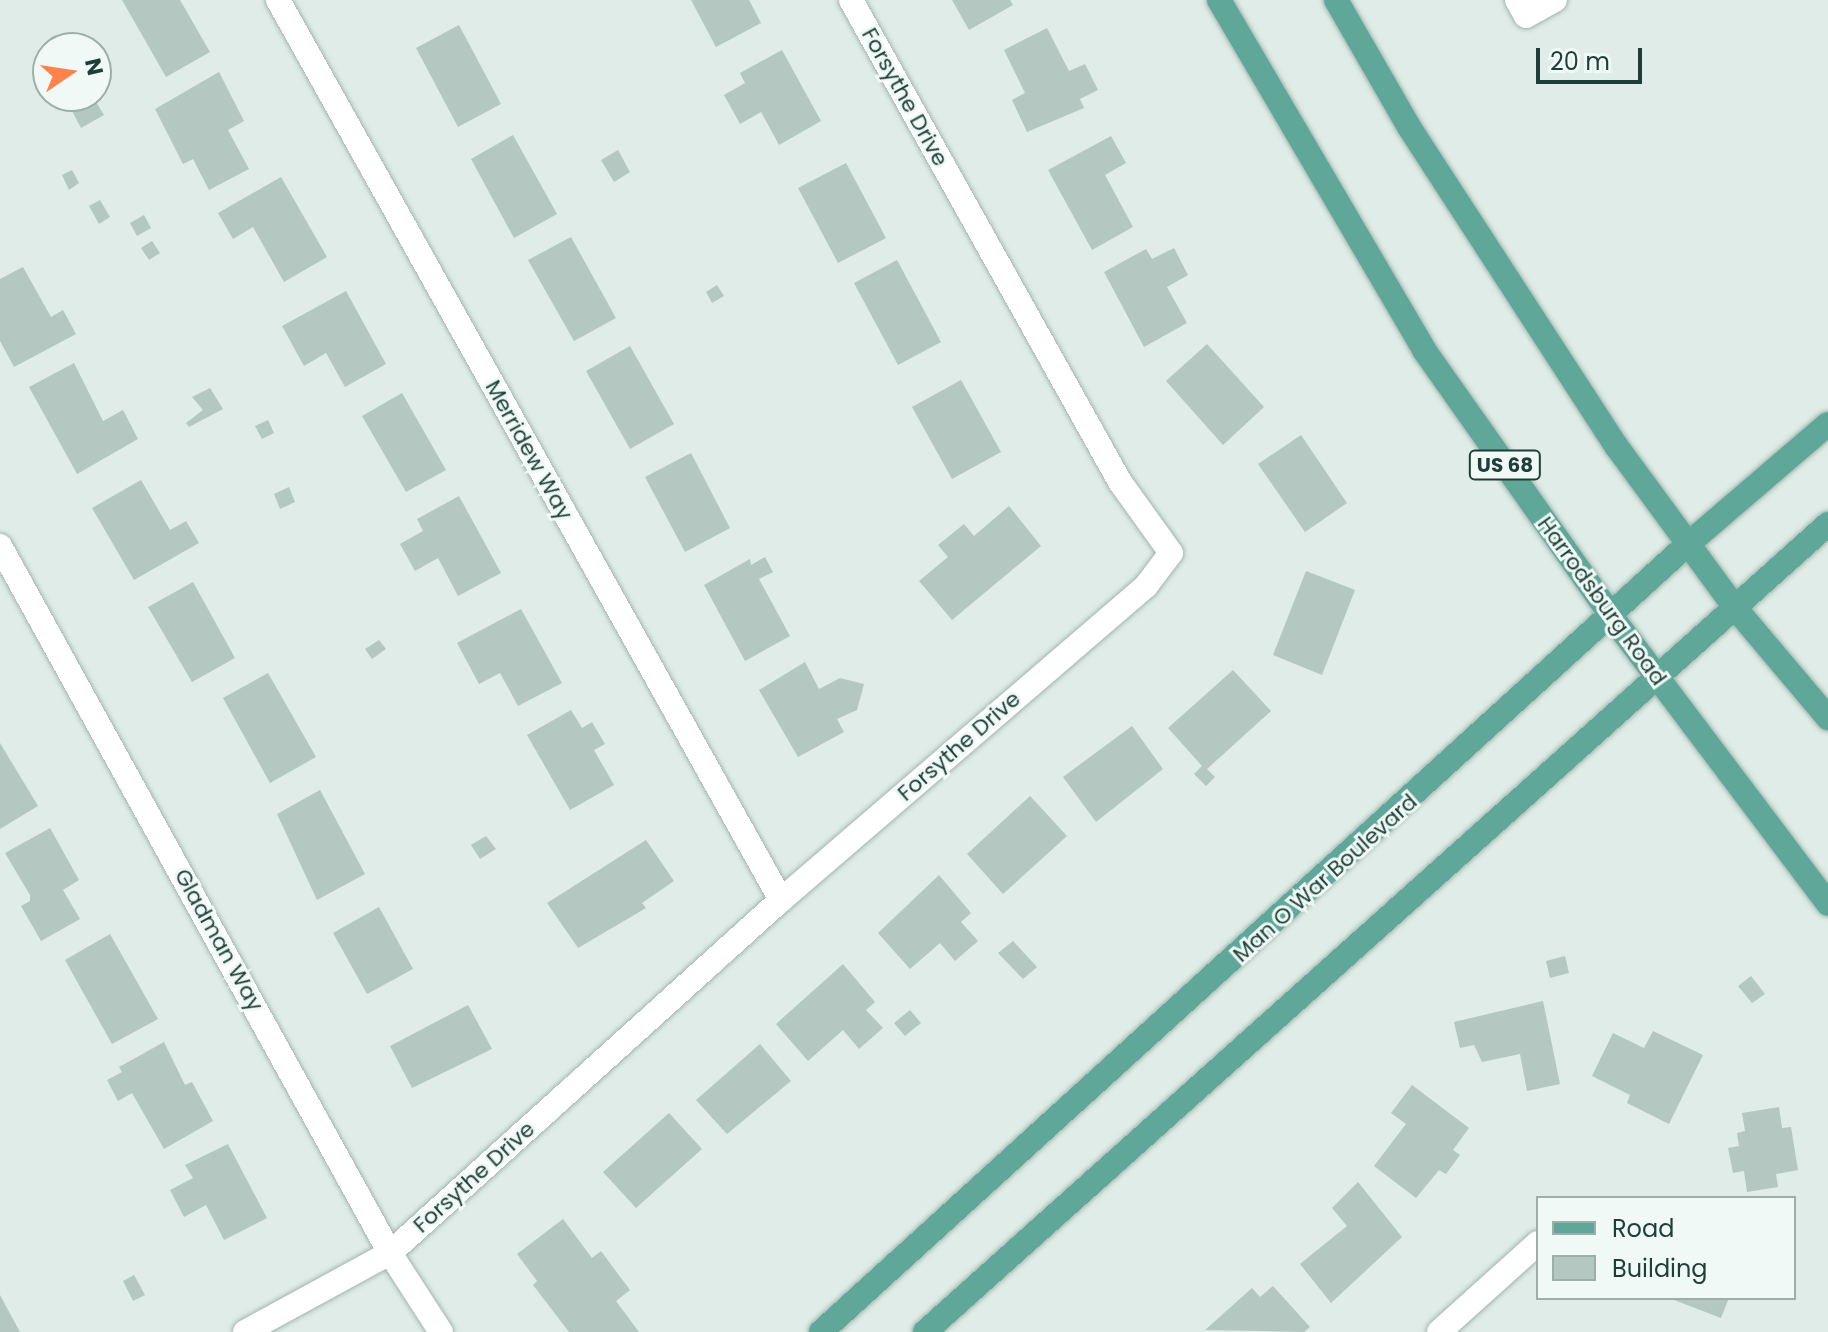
<!DOCTYPE html>
<style>
body{margin:0}
#map{position:relative;width:1828px;height:1332px;overflow:hidden;background:#dfece7;font-family:Poppins,sans-serif}
div>[style]{position:absolute}
.building>*{inset:0;background:#b4c7c1}
.roads{filter:drop-shadow(0 0 2px #a1b5af) drop-shadow(0 0 2px #a1b5af)}
.minor>*{height:24px;margin:-12px;padding:0 12px;transform-origin:12px;border-radius:12px;background:#fff}
.major>*{height:24px;margin:-12px;padding:0 12px;transform-origin:12px;border-radius:12px;background:#5fa799}
span{translate:-50% -50%;white-space:nowrap;text-align:center;line-height:1.15;-webkit-text-stroke:6px #f0f9f5;paint-order:stroke}
.shield-label span{padding:2px 6px;background:#f0f9f5;border:2px solid;border-radius:6px;-webkit-text-stroke-width:0}
.shield-label{font-size:20px;color:#1e3f38;font-weight:700}
.street-label{font-size:22px;color:#1e3f38}
.legend{position:absolute;left:1536px;top:1196px;width:260px;height:104px;box-sizing:border-box;background:#f0f9f5;border:2px solid #9cafa9;margin:0;padding:10px 14px;list-style:none;font-size:24px;color:#1e3f38}
.legend li{display:flex;align-items:center;gap:16px;height:40px}
.legend b{width:40px;border:2px solid #9cafa9}
.north{position:absolute;left:32px;top:32px;width:80px;height:80px;box-sizing:border-box;background:#f0f9f5;border:2px solid #9cafa9;border-radius:50%;rotate:77deg;font-size:22px;font-weight:700;line-height:32px;text-align:center;color:#1e3f38}
.north::after{content:'';display:block;margin:auto;width:28px;height:36px;background:#ff834b;clip-path:polygon(50% 0,100% 100%,50% 72%,0 100%)}
.scale{position:absolute;left:1536px;top:48px;width:106px;height:36px;box-sizing:border-box;border:4px solid #1e3f38;border-top:0;padding-left:10px;font-size:24px;line-height:28px;white-space:nowrap;color:#1e3f38;-webkit-text-stroke:6px #f0f9f5;paint-order:stroke}
</style>
<div id="map">
<div class="building">
<div style="clip-path:polygon(122px 0,180px 0,210px 52px,166px 77px)"></div>
<div style="clip-path:polygon(691px 0,749px 0,761px 23px,716px 47px)"></div>
<div style="clip-path:polygon(952px 0,1010px 0,1013px 5px,969px 30px)"></div>
<div style="clip-path:polygon(459px 25px,501px 104px,458px 127px,416px 48px)"></div>
<div style="clip-path:polygon(1047px 28px,1069px 71px,1085px 64px,1098px 90px,1080px 99px,1084px 108px,1027px 132px,1012px 100px,1025px 93px,1004px 50px)"></div>
<div style="clip-path:polygon(782px 50px,821px 121px,779px 145px,761px 112px,740px 124px,724px 95px,745px 83px,740px 73px)"></div>
<div style="clip-path:polygon(219px 72px,244px 121px,228px 130px,249px 169px,209px 190px,193px 159px,183px 164px,155px 109px)"></div>
<div style="clip-path:polygon(93px 97px,104px 115px,81px 128px,71px 109px)"></div>
<div style="clip-path:polygon(513px 135px,557px 214px,514px 238px,471px 159px)"></div>
<div style="clip-path:polygon(1111px 136px,1126px 163px,1105px 175px,1133px 227px,1092px 250px,1048px 170px)"></div>
<div style="clip-path:polygon(618px 150px,630px 172px,614px 182px,601px 160px)"></div>
<div style="clip-path:polygon(846px 163px,886px 238px,838px 263px,798px 188px)"></div>
<div style="clip-path:polygon(72px 170px,79px 183px,69px 190px,62px 175px)"></div>
<div style="clip-path:polygon(281px 177px,327px 257px,284px 282px,253px 227px,233px 239px,218px 213px)"></div>
<div style="clip-path:polygon(100px 200px,110px 217px,99px 224px,89px 206px)"></div>
<div style="clip-path:polygon(144px 215px,151px 228px,137px 236px,130px 223px)"></div>
<div style="clip-path:polygon(571px 237px,616px 318px,574px 341px,528px 260px)"></div>
<div style="clip-path:polygon(152px 241px,160px 253px,149px 260px,141px 248px)"></div>
<div style="clip-path:polygon(1174px 248px,1188px 275px,1167px 287px,1187px 323px,1144px 347px,1104px 272px,1146px 249px,1152px 259px)"></div>
<div style="clip-path:polygon(897px 260px,941px 342px,898px 365px,854px 283px)"></div>
<div style="clip-path:polygon(23px 267px,51px 317px,63px 310px,76px 334px,14px 367px,0 341px,0 279px)"></div>
<div style="clip-path:polygon(717px 285px,724px 296px,712px 303px,706px 292px)"></div>
<div style="clip-path:polygon(346px 291px,386px 364px,345px 387px,326px 353px,304px 366px,282px 326px)"></div>
<div style="clip-path:polygon(1207px 344px,1264px 407px,1223px 445px,1166px 381px)"></div>
<div style="clip-path:polygon(630px 346px,674px 424px,630px 449px,586px 371px)"></div>
<div style="clip-path:polygon(74px 363px,103px 421px,123px 410px,138px 439px,77px 474px,29px 387px)"></div>
<div style="clip-path:polygon(961px 380px,1001px 452px,952px 479px,912px 407px)"></div>
<div style="clip-path:polygon(210px 388px,223px 409px,189px 427px,186px 423px,203px 410px,192px 397px)"></div>
<div style="clip-path:polygon(402px 393px,446px 470px,406px 492px,362px 416px)"></div>
<div style="clip-path:polygon(268px 420px,274px 433px,262px 439px,255px 426px)"></div>
<div style="clip-path:polygon(1301px 435px,1347px 503px,1305px 532px,1258px 464px)"></div>
<div style="clip-path:polygon(691px 453px,730px 528px,685px 552px,645px 477px)"></div>
<div style="clip-path:polygon(141px 480px,170px 530px,186px 521px,199px 543px,134px 580px,92px 508px)"></div>
<div style="clip-path:polygon(289px 487px,295px 502px,280px 509px,274px 494px)"></div>
<div style="clip-path:polygon(459px 496px,501px 573px,458px 596px,438px 558px,415px 571px,400px 544px,423px 531px,417px 519px)"></div>
<div style="clip-path:polygon(1009px 506px,1041px 546px,952px 620px,919px 581px,948px 557px,938px 545px,964px 524px,974px 536px)"></div>
<div style="clip-path:polygon(765px 557px,773px 572px,759px 579px,790px 636px,745px 661px,704px 585px,750px 559px,751px 565px)"></div>
<div style="clip-path:polygon(1306px 571px,1355px 590px,1322px 675px,1273px 655px)"></div>
<div style="clip-path:polygon(193px 582px,235px 658px,192px 682px,148px 607px)"></div>
<div style="clip-path:polygon(521px 609px,562px 683px,518px 706px,500px 673px,479px 684px,457px 643px)"></div>
<div style="clip-path:polygon(379px 640px,386px 649px,372px 659px,365px 649px)"></div>
<div style="clip-path:polygon(805px 662px,819px 689px,840px 678px,864px 684px,857px 710px,837px 719px,844px 732px,798px 757px,759px 690px)"></div>
<div style="clip-path:polygon(1233px 670px,1271px 711px,1207px 769px,1215px 777px,1206px 786px,1194px 774px,1202px 766px,1168px 728px)"></div>
<div style="clip-path:polygon(268px 673px,316px 757px,270px 783px,223px 698px)"></div>
<div style="clip-path:polygon(571px 710px,582px 728px,592px 722px,605px 744px,594px 750px,614px 785px,570px 810px,527px 735px)"></div>
<div style="clip-path:polygon(1132px 726px,1163px 769px,1096px 822px,1063px 777px)"></div>
<div style="clip-path:polygon(0 743px,38px 806px,0 829px)"></div>
<div style="clip-path:polygon(320px 790px,365px 874px,317px 900px,277px 814px)"></div>
<div style="clip-path:polygon(1030px 796px,1067px 836px,1003px 894px,967px 854px)"></div>
<div style="clip-path:polygon(50px 828px,79px 880px,63px 890px,80px 919px,41px 941px,21px 906px,30px 901px,30px 895px,5px 853px)"></div>
<div style="clip-path:polygon(486px 836px,496px 849px,480px 859px,471px 845px)"></div>
<div style="clip-path:polygon(646px 840px,674px 881px,642px 903px,646px 908px,578px 948px,547px 903px)"></div>
<div style="clip-path:polygon(939px 875px,971px 913px,961px 922px,978px 941px,955px 961px,940px 943px,910px 969px,878px 933px)"></div>
<div style="clip-path:polygon(379px 907px,413px 969px,367px 994px,333px 933px)"></div>
<div style="clip-path:polygon(110px 934px,158px 1019px,112px 1044px,65px 960px)"></div>
<div style="clip-path:polygon(1013px 941px,1037px 967px,1023px 979px,998px 953px)"></div>
<div style="clip-path:polygon(1565px 956px,1569px 973px,1550px 978px,1546px 961px)"></div>
<div style="clip-path:polygon(843px 964px,875px 1002px,866px 1010px,883px 1028px,859px 1049px,843px 1030px,808px 1061px,776px 1024px)"></div>
<div style="clip-path:polygon(1751px 976px,1765px 994px,1752px 1003px,1738px 986px)"></div>
<div style="clip-path:polygon(1543px 1001px,1560px 1084px,1527px 1091px,1520px 1054px,1482px 1062px,1474px 1045px,1460px 1048px,1454px 1022px)"></div>
<div style="clip-path:polygon(468px 1005px,492px 1049px,412px 1088px,390px 1046px)"></div>
<div style="clip-path:polygon(910px 1010px,921px 1023px,905px 1036px,894px 1023px)"></div>
<div style="clip-path:polygon(1653px 1031px,1703px 1055px,1669px 1124px,1627px 1103px,1630px 1095px,1592px 1076px,1613px 1033px,1644px 1048px)"></div>
<div style="clip-path:polygon(164px 1042px,185px 1085px,192px 1082px,213px 1121px,164px 1149px,132px 1093px,118px 1101px,107px 1080px,122px 1072px,119px 1067px)"></div>
<div style="clip-path:polygon(760px 1044px,791px 1081px,727px 1134px,696px 1100px)"></div>
<div style="clip-path:polygon(1412px 1085px,1469px 1128px,1453px 1150px,1460px 1155px,1446px 1174px,1439px 1170px,1416px 1198px,1374px 1166px,1406px 1124px,1391px 1113px)"></div>
<div style="clip-path:polygon(1779px 1107px,1782px 1128px,1791px 1127px,1798px 1170px,1776px 1174px,1778px 1187px,1747px 1192px,1744px 1171px,1733px 1173px,1728px 1148px,1739px 1146px,1737px 1133px,1745px 1131px,1742px 1113px)"></div>
<div style="clip-path:polygon(669px 1113px,702px 1149px,636px 1208px,603px 1172px)"></div>
<div style="clip-path:polygon(228px 1144px,267px 1218px,224px 1240px,206px 1205px,184px 1217px,170px 1190px,193px 1178px,185px 1165px)"></div>
<div style="clip-path:polygon(1358px 1182px,1402px 1237px,1331px 1303px,1300px 1264px,1347px 1226px,1332px 1208px)"></div>
<div style="clip-path:polygon(563px 1219px,592px 1258px,601px 1251px,630px 1290px,616px 1301px,639px 1332px,569px 1332px,533px 1285px,537px 1281px,517px 1254px)"></div>
<div style="clip-path:polygon(134px 1275px,145px 1295px,133px 1301px,123px 1281px)"></div>
<div style="clip-path:polygon(1273px 1286px,1310px 1327px,1304px 1332px,1205px 1330px,1252px 1288px,1260px 1297px)"></div>
<div style="clip-path:polygon(0 1295px,20px 1332px,0 1332px)"></div>
<div style="clip-path:polygon(1669px 1298px,1729px 1298px,1721px 1318px)"></div>
</div>
<div class="roads">
<div class="minor">
<div style="left:278px;top:0;width:1031px;rotate:60.8deg"></div>
<div style="left:1517px;top:0;width:18px;rotate:61deg"></div>
<div style="left:1526px;top:16px;width:33px;rotate:-29deg"></div>
<div style="left:0;top:546px;width:807px;rotate:61.12deg"></div>
<div style="left:390px;top:1253px;width:94px;rotate:57.2deg"></div>
<div style="left:245px;top:1332px;width:165px;rotate:-28.6deg"></div>
<div style="left:390px;top:1253px;width:527px;rotate:-42.08deg"></div>
<div style="left:781px;top:900px;width:481px;rotate:-40.7deg"></div>
<div style="left:1146px;top:586px;width:41px;rotate:-52.9deg"></div>
<div style="left:1171px;top:553px;width:87px;rotate:-125.7deg"></div>
<div style="left:1120px;top:482px;width:552px;rotate:-119.17deg"></div>
<div style="left:1439px;top:1332px;width:133px;rotate:-42deg"></div>
</div>
<div class="major">
<div style="left:1219px;top:0;width:406px;rotate:59.6deg"></div>
<div style="left:1424px;top:350px;width:327px;rotate:54.8deg"></div>
<div style="left:1612px;top:617px;width:359px;rotate:53deg"></div>
<div style="left:1336px;top:0;width:146px;rotate:60.1deg"></div>
<div style="left:1409px;top:127px;width:382px;rotate:57deg"></div>
<div style="left:1617px;top:447px;width:201px;rotate:53.7deg"></div>
<div style="left:1736px;top:609px;width:143px;rotate:49.8deg"></div>
<div style="left:821px;top:1332px;width:1172px;rotate:-42.27deg"></div>
<div style="left:1688px;top:544px;width:184px;rotate:-40.6deg"></div>
<div style="left:925px;top:1332px;width:1212px;rotate:-41.82deg"></div>
</div>
</div>
<div class="shield-label">
<span style="left:1505px;top:465px">US 68</span>
</div>
<div class="street-label">
<span style="left:905px;top:97px;rotate:61deg">Forsythe Drive</span>
<span style="left:529px;top:450px;rotate:61deg">Merridew Way</span>
<span style="left:1602px;top:601px;rotate:54deg">Harrodsburg Road</span>
<span style="left:959px;top:746px;rotate:-41deg">Forsythe Drive</span>
<span style="left:1325px;top:878px;rotate:-42deg">Man O War Boulevard</span>
<span style="left:219px;top:940px;rotate:61deg">Gladman Way</span>
<span style="left:474px;top:1177px;rotate:-42deg">Forsythe Drive</span>
</div>
<ul class="legend">
<li><b style="height:10px;background:#5fa799"></b>Road</li>
<li><b style="height:22px;background:#b4c7c1"></b>Building</li>
</ul>
<div class="north">N</div>
<div class="scale">20 m</div>
</div>
